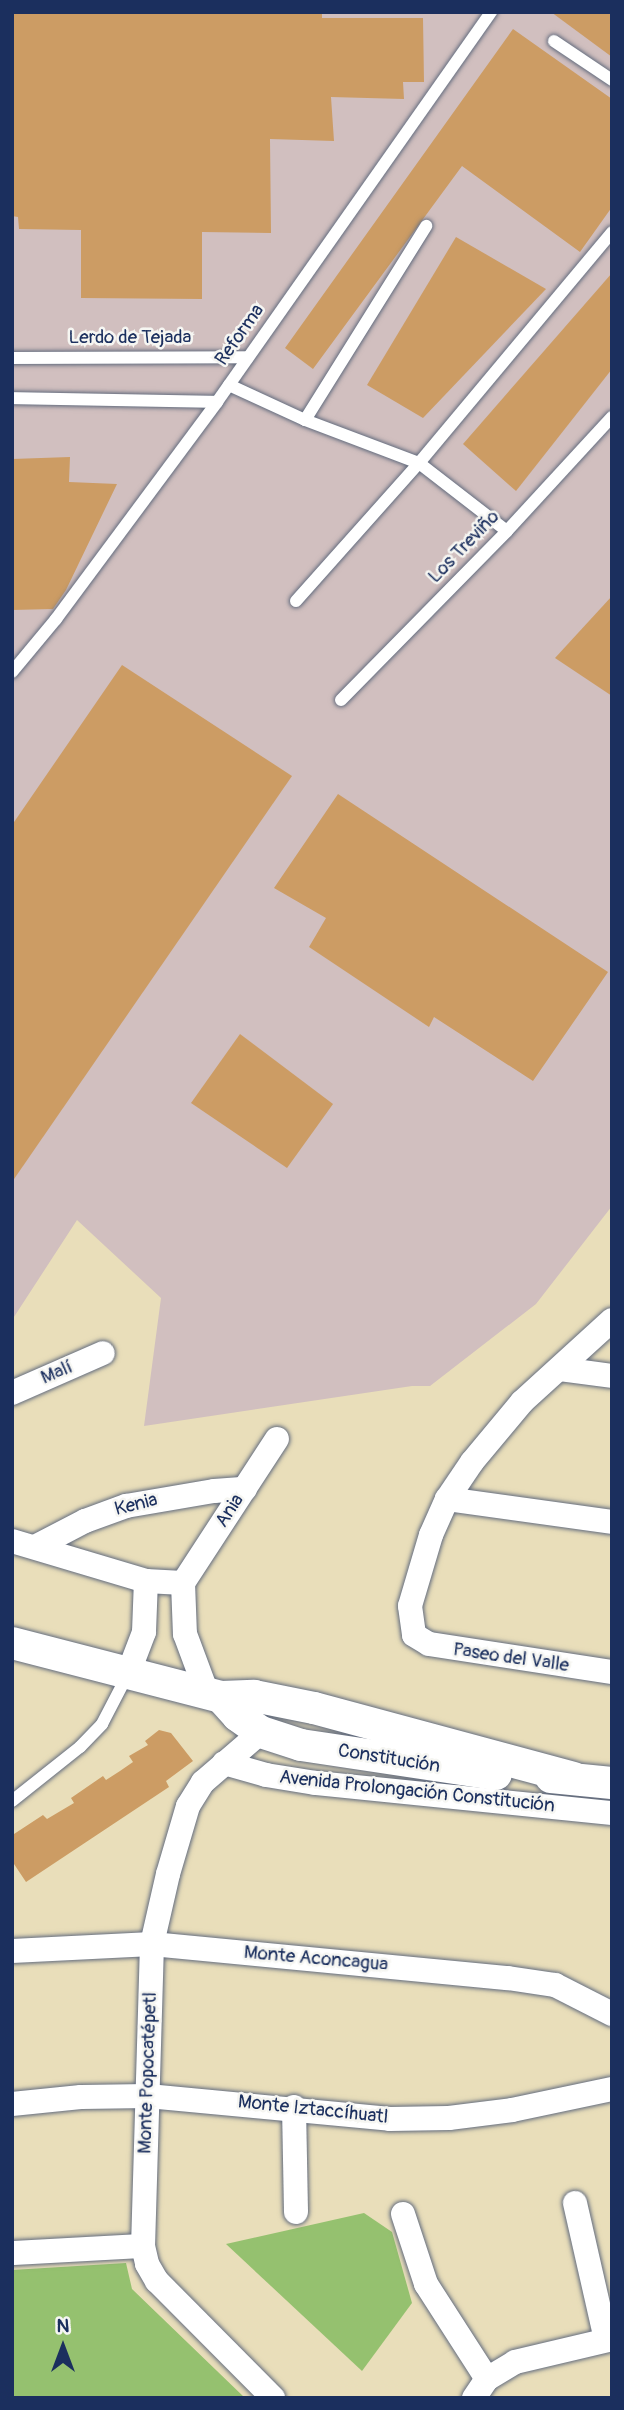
<!DOCTYPE html>
<meta charset="utf-8">
<style>
body{margin:0}
#map{position:relative;width:624px;height:2410px;overflow:hidden;background:#e9deba;font-family:Pangolin,sans-serif}
div>[style]{position:absolute}
.industrial>*{inset:0;background:#d1bfbf}
.green>*{inset:0;background:#95c16f}
.building>*{inset:0;background:#cc9c64}
.roads{filter:drop-shadow(0 0 2px #636c7e) drop-shadow(0 0 2px #636c7e)}
.service>*{height:12px;margin:-6px;padding:0 6px;transform-origin:6px;border-radius:6px;background:#fff}
.minor>*{height:24px;margin:-12px;padding:0 12px;transform-origin:12px;border-radius:12px;background:#fff}
.tertiary>*{height:32px;margin:-16px;padding:0 16px;transform-origin:16px;border-radius:16px;background:#fff}
span{translate:-50% -50%;white-space:nowrap;text-align:center;line-height:1.15;-webkit-text-stroke:5px #f6f6f2;paint-order:stroke}
.street-label{font-size:19px;color:#1b2f5e}
.frame{position:absolute;inset:0;border:14px solid #1b2f5e;pointer-events:none}
.north{position:absolute;left:28px;top:2312px;width:70px;height:70px;-webkit-text-stroke:5px #f6f6f2;paint-order:stroke;rotate:0deg;font-size:19px;font-weight:700;line-height:28px;text-align:center;color:#1b2f5e}
.north::after{content:'';display:block;margin:auto;width:24px;height:32px;background:#1b2f5e;clip-path:polygon(50% 0,100% 100%,50% 72%,0 100%)}
</style>
<div id="map">
<div class="industrial">
<div style="clip-path:polygon(12px 12px,612px 12px,612px 1206px,536px 1304px,430px 1386px,412px 1386px,144px 1426px,161px 1298px,77px 1220px,12px 1320px)"></div>
</div>
<div class="green">
<div style="clip-path:polygon(364px 2213px,392px 2232px,412px 2303px,362px 2371px,226px 2244px)"></div>
<div style="clip-path:polygon(126px 2263px,132px 2289px,245px 2398px,12px 2398px,12px 2270px)"></div>
</div>
<div class="building">
<div style="clip-path:polygon(12px 12px,322px 12px,322px 18px,423px 18px,424px 82px,403px 82px,404px 99px,331px 97px,334px 141px,270px 139px,271px 233px,202px 232px,202px 299px,81px 298px,81px 230px,19px 229px,18px 217px,12px 216px)"></div>
<div style="clip-path:polygon(551px 12px,612px 12px,612px 57px)"></div>
<div style="clip-path:polygon(513px 29px,612px 99px,612px 207px,580px 252px,462px 166px,313px 369px,285px 348px)"></div>
<div style="clip-path:polygon(456px 237px,546px 289px,423px 418px,367px 385px)"></div>
<div style="clip-path:polygon(612px 273px,612px 369px,516px 491px,463px 444px)"></div>
<div style="clip-path:polygon(70px 457px,69px 482px,117px 484px,66px 590px,53px 609px,12px 610px,12px 459px)"></div>
<div style="clip-path:polygon(612px 596px,612px 696px,555px 658px)"></div>
<div style="clip-path:polygon(122px 665px,292px 776px,12px 1182px,12px 825px)"></div>
<div style="clip-path:polygon(338px 794px,608px 972px,533px 1081px,434px 1017px,429px 1027px,309px 947px,326px 918px,274px 888px)"></div>
<div style="clip-path:polygon(240px 1034px,333px 1104px,287px 1168px,191px 1103px)"></div>
<div style="clip-path:polygon(159px 1730px,171px 1733px,193px 1761px,166px 1781px,169px 1787px,26px 1882px,12px 1861px,14px 1834px,43px 1815px,47px 1819px,74px 1803px,71px 1798px,103px 1776px,106px 1780px,120px 1771px,133px 1762px,129px 1756px,148px 1745px,145px 1741px)"></div>
</div>
<div class="roads">
<div class="service">
<div style="left:554px;top:41px;width:70px;rotate:33.9deg"></div>
<div style="left:12px;top:358px;width:236px;rotate:-0.2deg"></div>
<div style="left:229px;top:385px;width:84px;rotate:24.7deg"></div>
<div style="left:305px;top:420px;width:122px;rotate:20.7deg"></div>
<div style="left:419px;top:463px;width:111px;rotate:37.7deg"></div>
<div style="left:12px;top:398px;width:205px;rotate:1.1deg"></div>
<div style="left:305px;top:420px;width:229px;rotate:-58deg"></div>
<div style="left:296px;top:601px;width:185px;rotate:-48.3deg"></div>
<div style="left:419px;top:463px;width:301px;rotate:-50.1deg"></div>
<div style="left:12px;top:672px;width:69px;rotate:-50.3deg"></div>
<div style="left:56px;top:619px;width:270px;rotate:-53.4deg"></div>
<div style="left:217px;top:402px;width:477px;rotate:-54.9deg"></div>
<div style="left:341px;top:700px;width:237px;rotate:-45.5deg"></div>
<div style="left:507px;top:531px;width:155px;rotate:-47.4deg"></div>
<div style="left:12px;top:1801px;width:87px;rotate:-38.5deg"></div>
<div style="left:80px;top:1747px;width:32px;rotate:-46deg"></div>
<div style="left:102px;top:1724px;width:56px;rotate:-62.5deg"></div>
</div>
<div class="minor">
<div style="left:612px;top:1320px;width:122px;rotate:137.7deg"></div>
<div style="left:522px;top:1402px;width:78px;rotate:129.8deg"></div>
<div style="left:472px;top:1462px;width:45px;rotate:124deg"></div>
<div style="left:447px;top:1499px;width:39px;rotate:114deg"></div>
<div style="left:431px;top:1535px;width:74px;rotate:106.5deg"></div>
<div style="left:410px;top:1606px;width:29px;rotate:82deg"></div>
<div style="left:414px;top:1635px;width:17px;rotate:31deg"></div>
<div style="left:429px;top:1644px;width:185px;rotate:8.7deg"></div>
<div style="left:560px;top:1369px;width:52px;rotate:7.7deg"></div>
<div style="left:12px;top:1393px;width:99px;rotate:-23.7deg"></div>
<div style="left:447px;top:1499px;width:167px;rotate:7.9deg"></div>
<div style="left:12px;top:1541px;width:140px;rotate:16.6deg"></div>
<div style="left:146px;top:1581px;width:37px;rotate:3deg"></div>
<div style="left:35px;top:1547px;width:56px;rotate:-27.5deg"></div>
<div style="left:85px;top:1521px;width:44px;rotate:-20.1deg"></div>
<div style="left:126px;top:1506px;width:89px;rotate:-9.7deg"></div>
<div style="left:214px;top:1491px;width:31px;rotate:-4deg"></div>
<div style="left:183px;top:1583px;width:172px;rotate:-56.9deg"></div>
<div style="left:183px;top:1583px;width:51px;rotate:87.8deg"></div>
<div style="left:185px;top:1634px;width:63px;rotate:69.6deg"></div>
<div style="left:128px;top:1674px;width:45px;rotate:-69.1deg"></div>
<div style="left:144px;top:1632px;width:51px;rotate:-87.8deg"></div>
<div style="left:261px;top:1732px;width:77px;rotate:139.2deg"></div>
<div style="left:203px;top:1782px;width:28px;rotate:122deg"></div>
<div style="left:188px;top:1806px;width:71px;rotate:106.4deg"></div>
<div style="left:168px;top:1874px;width:72px;rotate:102.9deg"></div>
<div style="left:152px;top:1944px;width:302px;rotate:91.7deg"></div>
<div style="left:143px;top:2246px;width:18px;rotate:77deg"></div>
<div style="left:147px;top:2264px;width:20px;rotate:60deg"></div>
<div style="left:157px;top:2281px;width:165px;rotate:45.2deg"></div>
<div style="left:224px;top:1763px;width:44px;rotate:15.9deg"></div>
<div style="left:266px;top:1775px;width:51px;rotate:9.1deg"></div>
<div style="left:316px;top:1783px;width:298px;rotate:5.8deg"></div>
<div style="left:12px;top:1951px;width:140px;rotate:-2.9deg"></div>
<div style="left:152px;top:1944px;width:358px;rotate:5.5deg"></div>
<div style="left:508px;top:1978px;width:48px;rotate:8.5deg"></div>
<div style="left:555px;top:1985px;width:64px;rotate:27deg"></div>
<div style="left:12px;top:2104px;width:69px;rotate:-5.8deg"></div>
<div style="left:81px;top:2097px;width:67px;rotate:-0.9deg"></div>
<div style="left:148px;top:2096px;width:243px;rotate:5.4deg"></div>
<div style="left:390px;top:2119px;width:59px;rotate:-1deg"></div>
<div style="left:449px;top:2118px;width:64px;rotate:-7.2deg"></div>
<div style="left:512px;top:2110px;width:102px;rotate:-11.9deg"></div>
<div style="left:294px;top:2107px;width:105px;rotate:88.9deg"></div>
<div style="left:575px;top:2203px;width:140px;rotate:77.2deg"></div>
<div style="left:403px;top:2214px;width:74px;rotate:71.8deg"></div>
<div style="left:426px;top:2284px;width:113px;rotate:57.3deg"></div>
<div style="left:12px;top:2253px;width:131px;rotate:-3.1deg"></div>
<div style="left:474px;top:2398px;width:23px;rotate:-56deg"></div>
<div style="left:487px;top:2379px;width:33px;rotate:-31deg"></div>
<div style="left:515px;top:2362px;width:100px;rotate:-13.3deg"></div>
</div>
<div class="tertiary">
<div style="left:12px;top:1643px;width:216px;rotate:14.5deg"></div>
<div style="left:221px;top:1697px;width:33px;rotate:-2deg"></div>
<div style="left:254px;top:1696px;width:61px;rotate:11.3deg"></div>
<div style="left:314px;top:1708px;width:268px;rotate:15.1deg"></div>
<div style="left:221px;top:1697px;width:25px;rotate:48deg"></div>
<div style="left:238px;top:1716px;width:28px;rotate:35deg"></div>
<div style="left:261px;top:1732px;width:42px;rotate:18deg"></div>
<div style="left:301px;top:1745px;width:197px;rotate:8.5deg"></div>
<div style="left:551px;top:1777px;width:61px;rotate:5.6deg"></div>
</div>
</div>
<div class="street-label">
<span style="left:240px;top:335px;rotate:-55deg">Reforma</span>
<span style="left:130px;top:338px">Lerdo de Tejada</span>
<span style="left:464px;top:547px;rotate:-46deg">Los Treviño</span>
<span style="left:57px;top:1373px;rotate:-23deg">Malí</span>
<span style="left:136px;top:1505px;rotate:-14deg">Kenia</span>
<span style="left:230px;top:1511px;rotate:-57deg">Ania</span>
<span style="left:511px;top:1658px;rotate:8deg">Paseo del Valle</span>
<span style="left:389px;top:1759px;rotate:9deg">Constitución</span>
<span style="left:417px;top:1792px;rotate:6deg">Avenida Prolongación Constitución</span>
<span style="left:316px;top:1959px;rotate:5deg">Monte Aconcagua</span>
<span style="left:148px;top:2073px;rotate:-88deg">Monte Popocatépetl</span>
<span style="left:313px;top:2110px;rotate:6deg">Monte Iztaccíhuatl</span>
</div>
<div class="frame"></div>
<div class="north">N</div>
</div>
